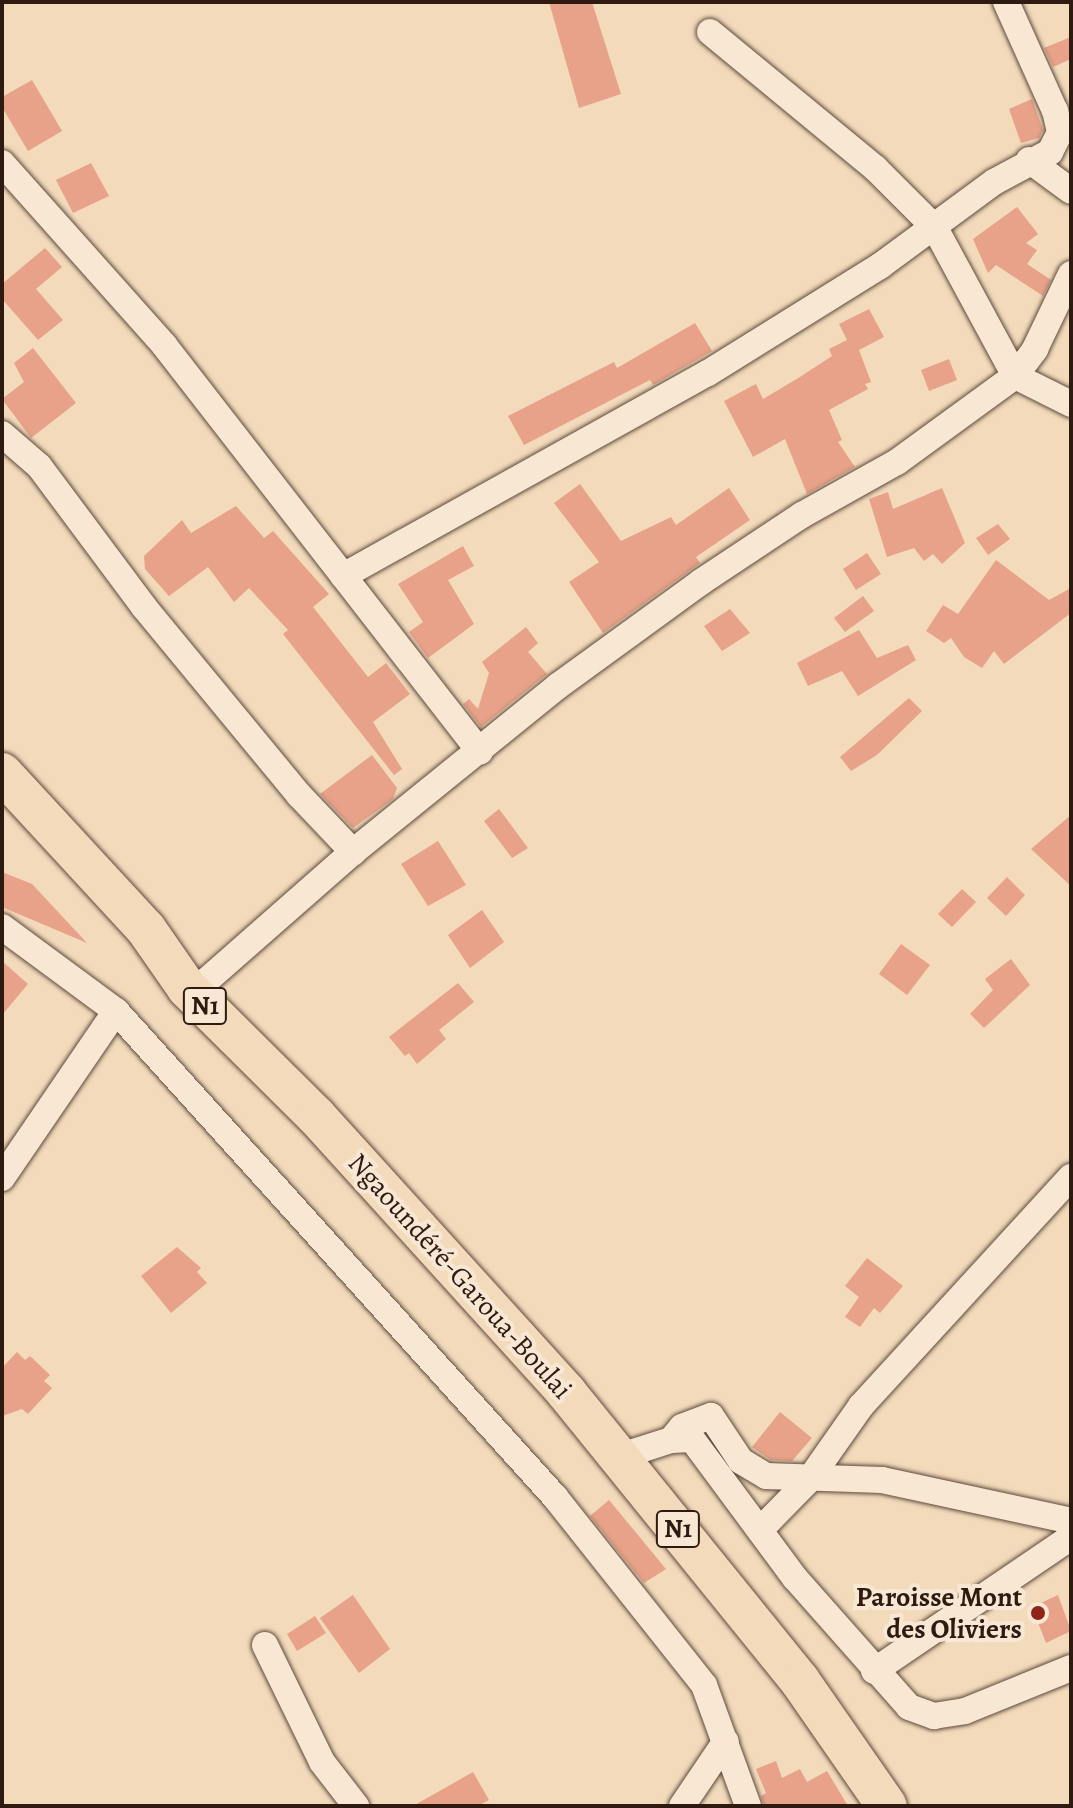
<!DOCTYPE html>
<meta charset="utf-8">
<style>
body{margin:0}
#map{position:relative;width:1073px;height:1808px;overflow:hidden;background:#f2dabb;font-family:Alegreya,serif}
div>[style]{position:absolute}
.building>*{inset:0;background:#e7a289}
.roads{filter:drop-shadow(0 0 2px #5f4a3c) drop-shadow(0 0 2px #5f4a3c)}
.minor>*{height:26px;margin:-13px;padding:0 13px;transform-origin:13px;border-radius:13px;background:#f7e7d3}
.highway>*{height:40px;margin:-20px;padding:0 20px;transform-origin:20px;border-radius:20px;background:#f2dabb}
.dots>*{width:22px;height:22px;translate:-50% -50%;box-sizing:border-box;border:4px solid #f7e7d3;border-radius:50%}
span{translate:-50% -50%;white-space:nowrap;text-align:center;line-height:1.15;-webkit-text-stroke:8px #f7e7d3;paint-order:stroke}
.shield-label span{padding:2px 6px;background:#f7e7d3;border:2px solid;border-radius:6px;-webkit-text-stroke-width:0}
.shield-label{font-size:26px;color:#2e1a11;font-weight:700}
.street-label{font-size:28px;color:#2e1a11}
.poi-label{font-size:28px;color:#2e1a11;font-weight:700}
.right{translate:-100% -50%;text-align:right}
.frame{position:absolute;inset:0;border:4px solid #2e1a11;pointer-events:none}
</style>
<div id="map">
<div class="building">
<div style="clip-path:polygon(549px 2px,592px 2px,621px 94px,579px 108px)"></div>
<div style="clip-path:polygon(1071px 37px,1071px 59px,1053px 67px,1044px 48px)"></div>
<div style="clip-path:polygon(32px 80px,62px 131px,28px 151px,2px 107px,2px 97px)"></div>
<div style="clip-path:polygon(1032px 99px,1043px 130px,1039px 138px,1021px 143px,1009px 109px)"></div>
<div style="clip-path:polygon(91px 163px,109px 196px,73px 213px,56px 180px)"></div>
<div style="clip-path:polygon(1017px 207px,1038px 234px,1026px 243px,1037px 250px,1027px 264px,1051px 280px,1043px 296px,996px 265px,988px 273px,973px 239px)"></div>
<div style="clip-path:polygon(45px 248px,62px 267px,36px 289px,63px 320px,38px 340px,2px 299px,2px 284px)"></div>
<div style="clip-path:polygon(869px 309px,884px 337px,859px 350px,871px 382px,865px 384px,868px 389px,829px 410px,842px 440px,838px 442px,855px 467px,807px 494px,785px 439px,753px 457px,724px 401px,756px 384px,763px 399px,800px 377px,832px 356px,829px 349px,847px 340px,839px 324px)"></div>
<div style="clip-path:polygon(695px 323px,712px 351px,653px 385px,650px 380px,524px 445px,508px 416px,614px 362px,617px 368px)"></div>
<div style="clip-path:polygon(33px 348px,76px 403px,31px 438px,2px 399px,24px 382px,14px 363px)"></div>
<div style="clip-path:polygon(949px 359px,957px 380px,929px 391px,921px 370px)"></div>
<div style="clip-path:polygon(580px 484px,621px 541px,671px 517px,676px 525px,729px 488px,750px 520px,696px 557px,700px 563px,603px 633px,569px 582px,599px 562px,554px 503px)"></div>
<div style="clip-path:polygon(942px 488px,965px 543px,942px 564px,933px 554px,924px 561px,914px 548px,887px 557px,869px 499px,888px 492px,893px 509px)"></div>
<div style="clip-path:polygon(236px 506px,264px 538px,273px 531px,329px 594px,313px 607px,368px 677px,386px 663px,410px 694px,373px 722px,402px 769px,394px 775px,283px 634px,288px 630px,249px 588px,234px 602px,208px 567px,169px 596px,145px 569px,144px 556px,182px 520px,191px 533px)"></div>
<div style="clip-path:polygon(998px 524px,1010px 539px,988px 555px,976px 538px)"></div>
<div style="clip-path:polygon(463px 546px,474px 566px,448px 580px,474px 624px,428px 658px,409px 632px,423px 622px,398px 584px)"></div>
<div style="clip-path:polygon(867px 553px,881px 574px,856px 590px,843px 569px)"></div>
<div style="clip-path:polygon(996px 560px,1049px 600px,1071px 588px,1071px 613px,1004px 664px,994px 651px,982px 668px,964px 657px,951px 638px,944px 643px,926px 631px,943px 605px,958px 614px)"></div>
<div style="clip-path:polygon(863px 596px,874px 611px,845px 632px,834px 618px)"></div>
<div style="clip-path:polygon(730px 609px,750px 633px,722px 651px,704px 626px)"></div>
<div style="clip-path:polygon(526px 627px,538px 643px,528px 652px,547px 674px,481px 727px,463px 704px,469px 699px,478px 709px,489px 673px,482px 662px)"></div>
<div style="clip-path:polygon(859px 630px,877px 658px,908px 645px,916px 660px,858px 696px,842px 671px,808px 686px,797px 663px)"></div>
<div style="clip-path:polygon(909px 698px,922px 711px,877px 755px,851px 771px,840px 757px)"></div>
<div style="clip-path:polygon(372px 755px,397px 788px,393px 799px,353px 828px,320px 794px)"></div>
<div style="clip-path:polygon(499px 809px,528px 848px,512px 858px,484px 821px)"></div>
<div style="clip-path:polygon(1071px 815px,1071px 886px,1031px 849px)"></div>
<div style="clip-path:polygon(438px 841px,466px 885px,428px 906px,401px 864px)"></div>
<div style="clip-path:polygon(2px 872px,32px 884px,87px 943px,2px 907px)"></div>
<div style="clip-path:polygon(1007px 877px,1025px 895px,1006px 916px,987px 898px)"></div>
<div style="clip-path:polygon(962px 889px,976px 902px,952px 927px,938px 914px)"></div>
<div style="clip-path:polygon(482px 910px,504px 942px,470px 968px,448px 935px)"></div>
<div style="clip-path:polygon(901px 944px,930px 965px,907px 995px,879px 974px)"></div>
<div style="clip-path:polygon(1011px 959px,1030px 985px,984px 1028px,970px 1014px,993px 990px,985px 979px)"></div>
<div style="clip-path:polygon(2px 961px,28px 984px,2px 1015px)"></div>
<div style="clip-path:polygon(458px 983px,474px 1002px,439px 1030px,446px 1039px,417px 1064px,409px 1053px,405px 1056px,389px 1037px)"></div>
<div style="clip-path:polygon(177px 1247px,201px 1268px,197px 1272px,207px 1283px,171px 1313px,141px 1276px)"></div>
<div style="clip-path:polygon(867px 1258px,903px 1286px,880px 1313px,874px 1308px,860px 1327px,845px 1317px,859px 1297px,845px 1286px)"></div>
<div style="clip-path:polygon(17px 1352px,25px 1360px,30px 1356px,50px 1375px,44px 1381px,52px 1388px,28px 1414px,22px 1409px,2px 1416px,2px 1368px)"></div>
<div style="clip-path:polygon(780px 1412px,812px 1438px,792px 1461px,771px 1460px,752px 1447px)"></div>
<div style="clip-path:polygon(609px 1500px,666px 1569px,644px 1583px,590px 1516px)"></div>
<div style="clip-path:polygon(353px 1595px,390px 1649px,359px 1673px,320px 1618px)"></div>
<div style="clip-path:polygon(1058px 1595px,1071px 1631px,1046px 1643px,1032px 1607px)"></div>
<div style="clip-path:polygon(315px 1616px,326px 1633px,297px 1651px,287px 1634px)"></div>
<div style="clip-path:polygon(776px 1761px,782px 1778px,800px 1769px,807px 1782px,827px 1771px,848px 1806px,764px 1806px,761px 1796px,766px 1793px,756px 1769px)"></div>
<div style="clip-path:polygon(473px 1772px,489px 1800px,478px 1806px,413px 1806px)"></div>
</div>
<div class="roads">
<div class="minor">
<div style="left:710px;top:32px;width:214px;rotate:39.5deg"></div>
<div style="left:875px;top:168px;width:85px;rotate:45deg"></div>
<div style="left:935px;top:228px;width:168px;rotate:61.6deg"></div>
<div style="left:1015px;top:376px;width:63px;rotate:26.6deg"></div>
<div style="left:1029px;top:160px;width:52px;rotate:36.4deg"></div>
<div style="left:2px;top:163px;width:244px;rotate:48.3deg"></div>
<div style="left:164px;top:345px;width:515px;rotate:52.17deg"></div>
<div style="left:2px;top:434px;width:49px;rotate:40.9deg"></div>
<div style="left:39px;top:466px;width:176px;rotate:53.3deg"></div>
<div style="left:144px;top:607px;width:244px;rotate:50.5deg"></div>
<div style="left:299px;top:795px;width:79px;rotate:46.5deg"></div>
<div style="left:343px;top:576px;width:418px;rotate:-29.1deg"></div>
<div style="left:708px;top:373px;width:203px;rotate:-31.9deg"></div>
<div style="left:880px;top:266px;width:142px;rotate:-36.4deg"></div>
<div style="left:994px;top:182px;width:64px;rotate:-28.2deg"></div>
<div style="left:1050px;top:152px;width:22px;rotate:-63deg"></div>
<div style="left:1060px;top:132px;width:22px;rotate:-103deg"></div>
<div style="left:1055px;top:111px;width:120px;rotate:-114.2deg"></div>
<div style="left:2px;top:927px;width:142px;rotate:36.4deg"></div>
<div style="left:116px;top:1011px;width:655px;rotate:47.91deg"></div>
<div style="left:555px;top:1497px;width:240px;rotate:51.6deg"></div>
<div style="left:704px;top:1685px;width:129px;rotate:70deg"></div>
<div style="left:187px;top:988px;width:20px;rotate:-20deg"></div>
<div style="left:206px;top:981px;width:196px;rotate:-41.3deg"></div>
<div style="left:353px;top:852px;width:264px;rotate:-39deg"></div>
<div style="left:558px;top:686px;width:177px;rotate:-36deg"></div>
<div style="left:701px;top:582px;width:121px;rotate:-33.6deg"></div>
<div style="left:802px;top:515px;width:109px;rotate:-29.2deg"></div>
<div style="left:897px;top:462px;width:146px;rotate:-36.1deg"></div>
<div style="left:1015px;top:376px;width:34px;rotate:-53deg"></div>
<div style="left:1035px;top:349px;width:83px;rotate:-64.4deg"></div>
<div style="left:2px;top:1178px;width:202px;rotate:-55.7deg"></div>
<div style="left:671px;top:1440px;width:17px;rotate:-50deg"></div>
<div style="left:682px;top:1427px;width:31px;rotate:-21deg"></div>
<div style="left:711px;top:1416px;width:54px;rotate:56.3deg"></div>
<div style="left:741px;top:1461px;width:29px;rotate:31deg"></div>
<div style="left:766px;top:1476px;width:116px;rotate:2deg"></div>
<div style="left:882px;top:1480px;width:193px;rotate:12.2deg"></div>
<div style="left:618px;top:1457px;width:56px;rotate:-17.8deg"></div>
<div style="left:671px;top:1440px;width:21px;rotate:-3deg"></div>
<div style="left:692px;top:1439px;width:173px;rotate:53.5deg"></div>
<div style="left:795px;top:1578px;width:172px;rotate:48.5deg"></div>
<div style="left:909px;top:1707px;width:27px;rotate:20deg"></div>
<div style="left:934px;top:1716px;width:31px;rotate:-9deg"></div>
<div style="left:965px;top:1711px;width:114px;rotate:-22.1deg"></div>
<div style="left:760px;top:1530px;width:70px;rotate:-45.6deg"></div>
<div style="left:809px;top:1480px;width:90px;rotate:-54.9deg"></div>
<div style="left:861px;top:1406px;width:311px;rotate:-47.5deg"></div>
<div style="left:265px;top:1645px;width:130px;rotate:64deg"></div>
<div style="left:322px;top:1762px;width:56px;rotate:52.3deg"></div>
<div style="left:874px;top:1671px;width:238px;rotate:-34.2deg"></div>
<div style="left:682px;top:1806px;width:78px;rotate:-55.9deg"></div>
</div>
<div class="highway">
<div style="left:2px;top:773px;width:212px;rotate:47.3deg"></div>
<div style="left:146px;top:929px;width:72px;rotate:55.2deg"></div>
<div style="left:187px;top:988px;width:182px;rotate:44.8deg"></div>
<div style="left:316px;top:1116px;width:372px;rotate:47.8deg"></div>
<div style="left:566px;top:1392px;width:372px;rotate:51deg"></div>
<div style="left:800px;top:1681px;width:152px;rotate:55.2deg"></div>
</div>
</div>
<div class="dots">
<div style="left:1038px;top:1613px;background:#8f2418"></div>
</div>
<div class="shield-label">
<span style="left:205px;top:1006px">N1</span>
<span style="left:678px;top:1529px">N1</span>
</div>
<div class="street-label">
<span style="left:460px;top:1276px;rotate:48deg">Ngaoundéré-Garoua-Boulai</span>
</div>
<div class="poi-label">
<span class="right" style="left:1022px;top:1613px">Paroisse Mont<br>des Oliviers</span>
</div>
<div class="frame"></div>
</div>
